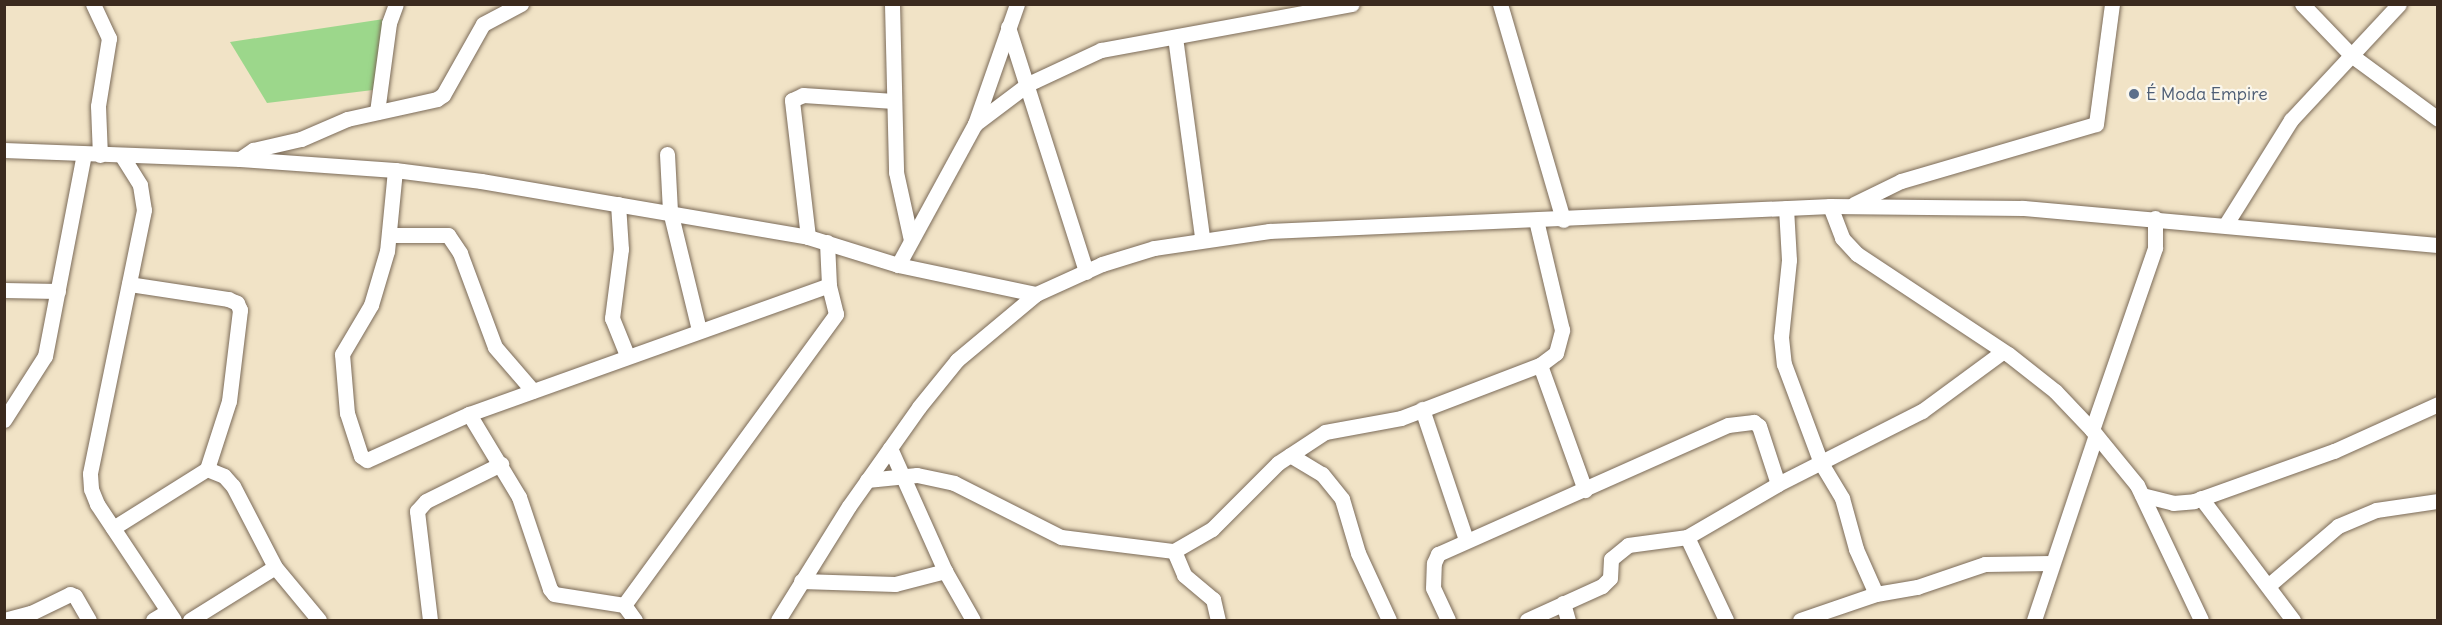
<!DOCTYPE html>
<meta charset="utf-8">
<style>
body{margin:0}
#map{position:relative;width:2442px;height:625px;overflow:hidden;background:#f1e3c6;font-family:Delius,sans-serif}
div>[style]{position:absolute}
.green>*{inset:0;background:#9cd78b}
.roads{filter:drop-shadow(0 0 2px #7b6b59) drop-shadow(0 0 2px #7b6b59)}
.minor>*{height:15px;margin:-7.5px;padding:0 7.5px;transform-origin:7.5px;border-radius:7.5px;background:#fff}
.dots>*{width:16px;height:16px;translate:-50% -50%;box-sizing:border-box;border:3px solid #fbf7ec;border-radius:50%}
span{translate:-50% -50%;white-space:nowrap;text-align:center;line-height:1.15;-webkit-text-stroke:4.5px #fbf7ec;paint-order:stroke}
.service-label{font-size:18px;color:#4e5e75}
.left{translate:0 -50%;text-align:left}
.frame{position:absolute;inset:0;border:6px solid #3b2a1e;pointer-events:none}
</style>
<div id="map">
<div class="green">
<div style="clip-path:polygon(384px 19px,381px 89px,267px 103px,230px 42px)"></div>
</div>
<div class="roads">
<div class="minor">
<div style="left:93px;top:4px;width:38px;rotate:65deg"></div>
<div style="left:109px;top:38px;width:69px;rotate:99.2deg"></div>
<div style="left:98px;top:106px;width:49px;rotate:87.7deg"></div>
<div style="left:892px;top:4px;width:168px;rotate:88.6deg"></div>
<div style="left:896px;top:172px;width:70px;rotate:77.6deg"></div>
<div style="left:1500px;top:4px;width:225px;rotate:73.7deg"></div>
<div style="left:2302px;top:4px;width:71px;rotate:46.1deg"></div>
<div style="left:2351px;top:55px;width:108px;rotate:36.3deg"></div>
<div style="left:1008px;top:27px;width:257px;rotate:72.3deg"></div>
<div style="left:1175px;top:37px;width:203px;rotate:82.3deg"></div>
<div style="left:377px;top:112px;width:90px;rotate:-82.3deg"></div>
<div style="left:389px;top:23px;width:20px;rotate:-70deg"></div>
<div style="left:975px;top:124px;width:66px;rotate:-37deg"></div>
<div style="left:1028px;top:84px;width:81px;rotate:-25deg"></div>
<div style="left:1101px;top:50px;width:255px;rotate:-10.4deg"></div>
<div style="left:4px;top:150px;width:236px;rotate:2.2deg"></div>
<div style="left:240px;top:159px;width:155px;rotate:4.1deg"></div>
<div style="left:395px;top:170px;width:87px;rotate:7.3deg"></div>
<div style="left:481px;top:181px;width:332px;rotate:9.7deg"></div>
<div style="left:808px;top:237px;width:94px;rotate:17.3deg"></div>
<div style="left:898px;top:265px;width:141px;rotate:11.9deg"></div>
<div style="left:667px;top:154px;width:57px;rotate:87deg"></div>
<div style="left:670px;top:211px;width:122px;rotate:76.3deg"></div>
<div style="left:122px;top:156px;width:34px;rotate:58deg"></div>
<div style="left:140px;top:185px;width:25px;rotate:81deg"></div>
<div style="left:144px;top:210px;width:269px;rotate:101.6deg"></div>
<div style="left:90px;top:474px;width:15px;rotate:86deg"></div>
<div style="left:91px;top:489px;width:16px;rotate:68deg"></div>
<div style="left:97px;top:504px;width:139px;rotate:56.4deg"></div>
<div style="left:240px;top:159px;width:16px;rotate:-35deg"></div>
<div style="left:253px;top:150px;width:49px;rotate:-12.9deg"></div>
<div style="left:301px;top:139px;width:50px;rotate:-23.5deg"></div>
<div style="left:347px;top:119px;width:92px;rotate:-12.5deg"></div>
<div style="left:437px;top:99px;width:7px;rotate:-34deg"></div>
<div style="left:443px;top:95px;width:81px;rotate:-60.6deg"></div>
<div style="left:483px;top:24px;width:43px;rotate:-27.8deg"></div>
<div style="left:395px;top:170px;width:81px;rotate:95.6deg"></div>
<div style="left:387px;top:251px;width:56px;rotate:106.5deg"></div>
<div style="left:371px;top:305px;width:57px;rotate:120.6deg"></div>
<div style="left:342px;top:354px;width:59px;rotate:85.2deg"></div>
<div style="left:347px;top:413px;width:45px;rotate:72deg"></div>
<div style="left:361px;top:456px;width:7px;rotate:34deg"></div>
<div style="left:367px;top:460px;width:112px;rotate:-24.3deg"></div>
<div style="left:469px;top:414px;width:382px;rotate:-19.7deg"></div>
<div style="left:618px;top:204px;width:45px;rotate:86.2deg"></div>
<div style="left:621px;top:249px;width:70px;rotate:97.4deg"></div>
<div style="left:612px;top:318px;width:40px;rotate:68deg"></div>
<div style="left:1854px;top:204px;width:52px;rotate:-26.1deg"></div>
<div style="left:1901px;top:181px;width:203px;rotate:-16.3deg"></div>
<div style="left:2096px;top:124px;width:121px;rotate:-82.4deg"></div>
<div style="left:1830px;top:206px;width:34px;rotate:69deg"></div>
<div style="left:1842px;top:238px;width:22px;rotate:47deg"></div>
<div style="left:1857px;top:254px;width:181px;rotate:33.5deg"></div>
<div style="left:2008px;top:354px;width:60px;rotate:38.2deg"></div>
<div style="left:2055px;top:391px;width:54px;rotate:46.5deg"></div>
<div style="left:2092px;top:430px;width:71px;rotate:50.7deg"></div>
<div style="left:2137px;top:485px;width:149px;rotate:64.6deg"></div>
<div style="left:1786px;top:208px;width:52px;rotate:86.7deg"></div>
<div style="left:1789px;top:260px;width:77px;rotate:95.9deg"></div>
<div style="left:1781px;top:337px;width:27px;rotate:84deg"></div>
<div style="left:1784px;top:364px;width:106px;rotate:69.5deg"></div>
<div style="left:1821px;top:463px;width:41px;rotate:59deg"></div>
<div style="left:1842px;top:498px;width:53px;rotate:74.6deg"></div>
<div style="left:1856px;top:549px;width:49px;rotate:66deg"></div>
<div style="left:2226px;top:224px;width:123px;rotate:-58deg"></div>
<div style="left:2291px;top:120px;width:158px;rotate:-47deg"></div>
<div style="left:391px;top:235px;width:57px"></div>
<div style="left:448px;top:235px;width:22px;rotate:56deg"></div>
<div style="left:460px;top:253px;width:100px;rotate:69.6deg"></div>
<div style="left:495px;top:347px;width:58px;rotate:49.2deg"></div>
<div style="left:808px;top:237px;width:138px;rotate:-96.7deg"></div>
<div style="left:792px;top:100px;width:12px;rotate:-24deg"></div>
<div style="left:803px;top:95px;width:91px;rotate:3.8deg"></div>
<div style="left:898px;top:265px;width:161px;rotate:-61.4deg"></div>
<div style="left:975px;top:124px;width:127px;rotate:-70.7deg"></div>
<div style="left:4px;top:290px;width:54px;rotate:1.1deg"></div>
<div style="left:1540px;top:365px;width:133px;rotate:70.2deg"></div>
<div style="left:1422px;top:409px;width:138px;rotate:71.4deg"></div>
<div style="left:469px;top:414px;width:97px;rotate:58.9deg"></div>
<div style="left:519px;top:497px;width:97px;rotate:71.4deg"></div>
<div style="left:550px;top:589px;width:6px;rotate:51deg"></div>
<div style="left:554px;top:594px;width:71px;rotate:8.9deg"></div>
<div style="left:624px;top:605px;width:19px;rotate:54deg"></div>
<div style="left:4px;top:420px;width:76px;rotate:-57.4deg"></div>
<div style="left:45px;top:356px;width:206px;rotate:-79.1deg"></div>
<div style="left:2092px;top:430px;width:193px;rotate:-70.9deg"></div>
<div style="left:2155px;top:248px;width:30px;rotate:-90deg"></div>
<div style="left:890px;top:448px;width:135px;rotate:65.9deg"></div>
<div style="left:945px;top:571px;width:56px;rotate:60.3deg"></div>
<div style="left:1290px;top:455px;width:37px;rotate:31deg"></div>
<div style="left:1322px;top:474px;width:32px;rotate:51deg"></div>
<div style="left:1342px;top:499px;width:56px;rotate:73.5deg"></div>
<div style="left:1358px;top:553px;width:74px;rotate:65.2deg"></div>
<div style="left:207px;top:469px;width:18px;rotate:22deg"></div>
<div style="left:224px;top:476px;width:13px;rotate:48deg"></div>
<div style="left:233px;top:486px;width:91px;rotate:62.6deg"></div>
<div style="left:275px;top:567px;width:69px;rotate:50.3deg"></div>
<div style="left:867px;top:480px;width:50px;rotate:-5.7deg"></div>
<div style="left:917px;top:475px;width:38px;rotate:12deg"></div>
<div style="left:954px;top:483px;width:120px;rotate:26.8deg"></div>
<div style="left:1061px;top:537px;width:114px;rotate:7.1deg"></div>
<div style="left:1174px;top:551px;width:44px;rotate:-30.1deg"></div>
<div style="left:1212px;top:529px;width:93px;rotate:-45deg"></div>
<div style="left:1278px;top:463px;width:56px;rotate:-33.4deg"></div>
<div style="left:1325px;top:432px;width:77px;rotate:-10.4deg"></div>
<div style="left:1401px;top:418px;width:149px;rotate:-20.9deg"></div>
<div style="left:1540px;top:365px;width:20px;rotate:-37deg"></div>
<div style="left:1556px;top:353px;width:24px;rotate:-75deg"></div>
<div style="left:1562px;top:330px;width:113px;rotate:-103.3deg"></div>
<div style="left:2142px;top:495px;width:32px;rotate:14deg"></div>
<div style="left:2173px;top:503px;width:21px;rotate:-5deg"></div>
<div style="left:2194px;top:501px;width:149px;rotate:-19.7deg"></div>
<div style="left:2334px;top:451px;width:114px;rotate:-24.3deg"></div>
<div style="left:2201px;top:498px;width:153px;rotate:53deg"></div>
<div style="left:113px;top:528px;width:111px;rotate:-32.1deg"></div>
<div style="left:207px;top:469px;width:71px;rotate:-72.1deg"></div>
<div style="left:229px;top:401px;width:92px;rotate:-83.1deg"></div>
<div style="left:240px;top:310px;width:8px;rotate:-113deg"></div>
<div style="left:237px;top:303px;width:10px;rotate:-156deg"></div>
<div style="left:228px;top:299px;width:100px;rotate:-171.4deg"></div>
<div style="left:1687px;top:537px;width:92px;rotate:64.8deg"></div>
<div style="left:1174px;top:551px;width:26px;rotate:67deg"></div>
<div style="left:1184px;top:575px;width:38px;rotate:40deg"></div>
<div style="left:1213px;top:599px;width:22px;rotate:77deg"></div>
<div style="left:801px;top:581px;width:94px;rotate:1.8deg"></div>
<div style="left:895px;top:584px;width:52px;rotate:-14.6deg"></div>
<div style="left:2269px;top:585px;width:91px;rotate:-40.5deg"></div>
<div style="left:2338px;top:526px;width:41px;rotate:-22.8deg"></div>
<div style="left:2376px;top:510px;width:63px;rotate:-8.3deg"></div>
<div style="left:1563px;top:603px;width:18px;rotate:74deg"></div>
<div style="left:624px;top:605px;width:360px;rotate:-53.9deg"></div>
<div style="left:836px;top:314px;width:30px;rotate:-104deg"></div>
<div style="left:829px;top:285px;width:43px;rotate:-92.7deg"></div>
<div style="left:4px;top:620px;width:28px;rotate:-15deg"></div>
<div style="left:31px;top:613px;width:43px;rotate:-26deg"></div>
<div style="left:70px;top:594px;width:5px;rotate:22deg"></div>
<div style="left:75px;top:596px;width:28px;rotate:60deg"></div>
<div style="left:153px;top:620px;width:17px;rotate:-31deg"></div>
<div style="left:190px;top:620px;width:100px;rotate:-31.9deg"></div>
<div style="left:430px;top:620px;width:110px;rotate:-96.8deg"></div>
<div style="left:417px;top:511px;width:13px;rotate:-48deg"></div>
<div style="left:426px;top:501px;width:84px;rotate:-26.3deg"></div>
<div style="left:778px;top:620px;width:134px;rotate:-58.1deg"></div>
<div style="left:849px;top:506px;width:121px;rotate:-54.7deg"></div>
<div style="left:919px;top:407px;width:60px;rotate:-51deg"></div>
<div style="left:957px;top:360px;width:103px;rotate:-39.9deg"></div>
<div style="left:1036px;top:294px;width:72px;rotate:-24.4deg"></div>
<div style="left:1102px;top:264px;width:54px;rotate:-17.1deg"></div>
<div style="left:1154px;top:248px;width:116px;rotate:-8.4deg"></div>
<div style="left:1269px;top:231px;width:562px;rotate:-2.55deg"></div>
<div style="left:1830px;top:206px;width:193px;rotate:0.6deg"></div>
<div style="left:2023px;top:208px;width:417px;rotate:5.1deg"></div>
<div style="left:1448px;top:620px;width:35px;rotate:-115deg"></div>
<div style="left:1433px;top:588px;width:25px;rotate:-88deg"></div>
<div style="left:1434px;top:563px;width:10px;rotate:-66deg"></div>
<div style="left:1438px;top:554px;width:317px;rotate:-24deg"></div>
<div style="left:1728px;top:425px;width:26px;rotate:-7deg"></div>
<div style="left:1754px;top:422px;width:6px;rotate:39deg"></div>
<div style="left:1759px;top:426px;width:61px;rotate:71.9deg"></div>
<div style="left:1527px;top:620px;width:82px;rotate:-24.4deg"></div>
<div style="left:1602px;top:586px;width:11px;rotate:-45deg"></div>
<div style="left:1610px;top:578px;width:19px;rotate:-87deg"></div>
<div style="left:1611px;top:559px;width:22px;rotate:-39deg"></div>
<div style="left:1628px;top:545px;width:60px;rotate:-7.7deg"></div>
<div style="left:1687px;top:537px;width:105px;rotate:-30.2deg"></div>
<div style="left:1778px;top:484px;width:161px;rotate:-26.9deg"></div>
<div style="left:1922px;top:411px;width:98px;rotate:-36.3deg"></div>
<div style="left:1800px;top:620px;width:80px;rotate:-18.9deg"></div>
<div style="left:1876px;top:594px;width:42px;rotate:-9.7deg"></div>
<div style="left:1917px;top:587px;width:72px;rotate:-18.7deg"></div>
<div style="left:1985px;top:564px;width:66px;rotate:-0.9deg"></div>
<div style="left:2034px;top:620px;width:195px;rotate:-71.5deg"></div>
</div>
</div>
<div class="dots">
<div style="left:2134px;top:94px;background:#5c6f8a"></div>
</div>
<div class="service-label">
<span class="left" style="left:2146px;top:94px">É Moda Empire</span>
</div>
<div class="frame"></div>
</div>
